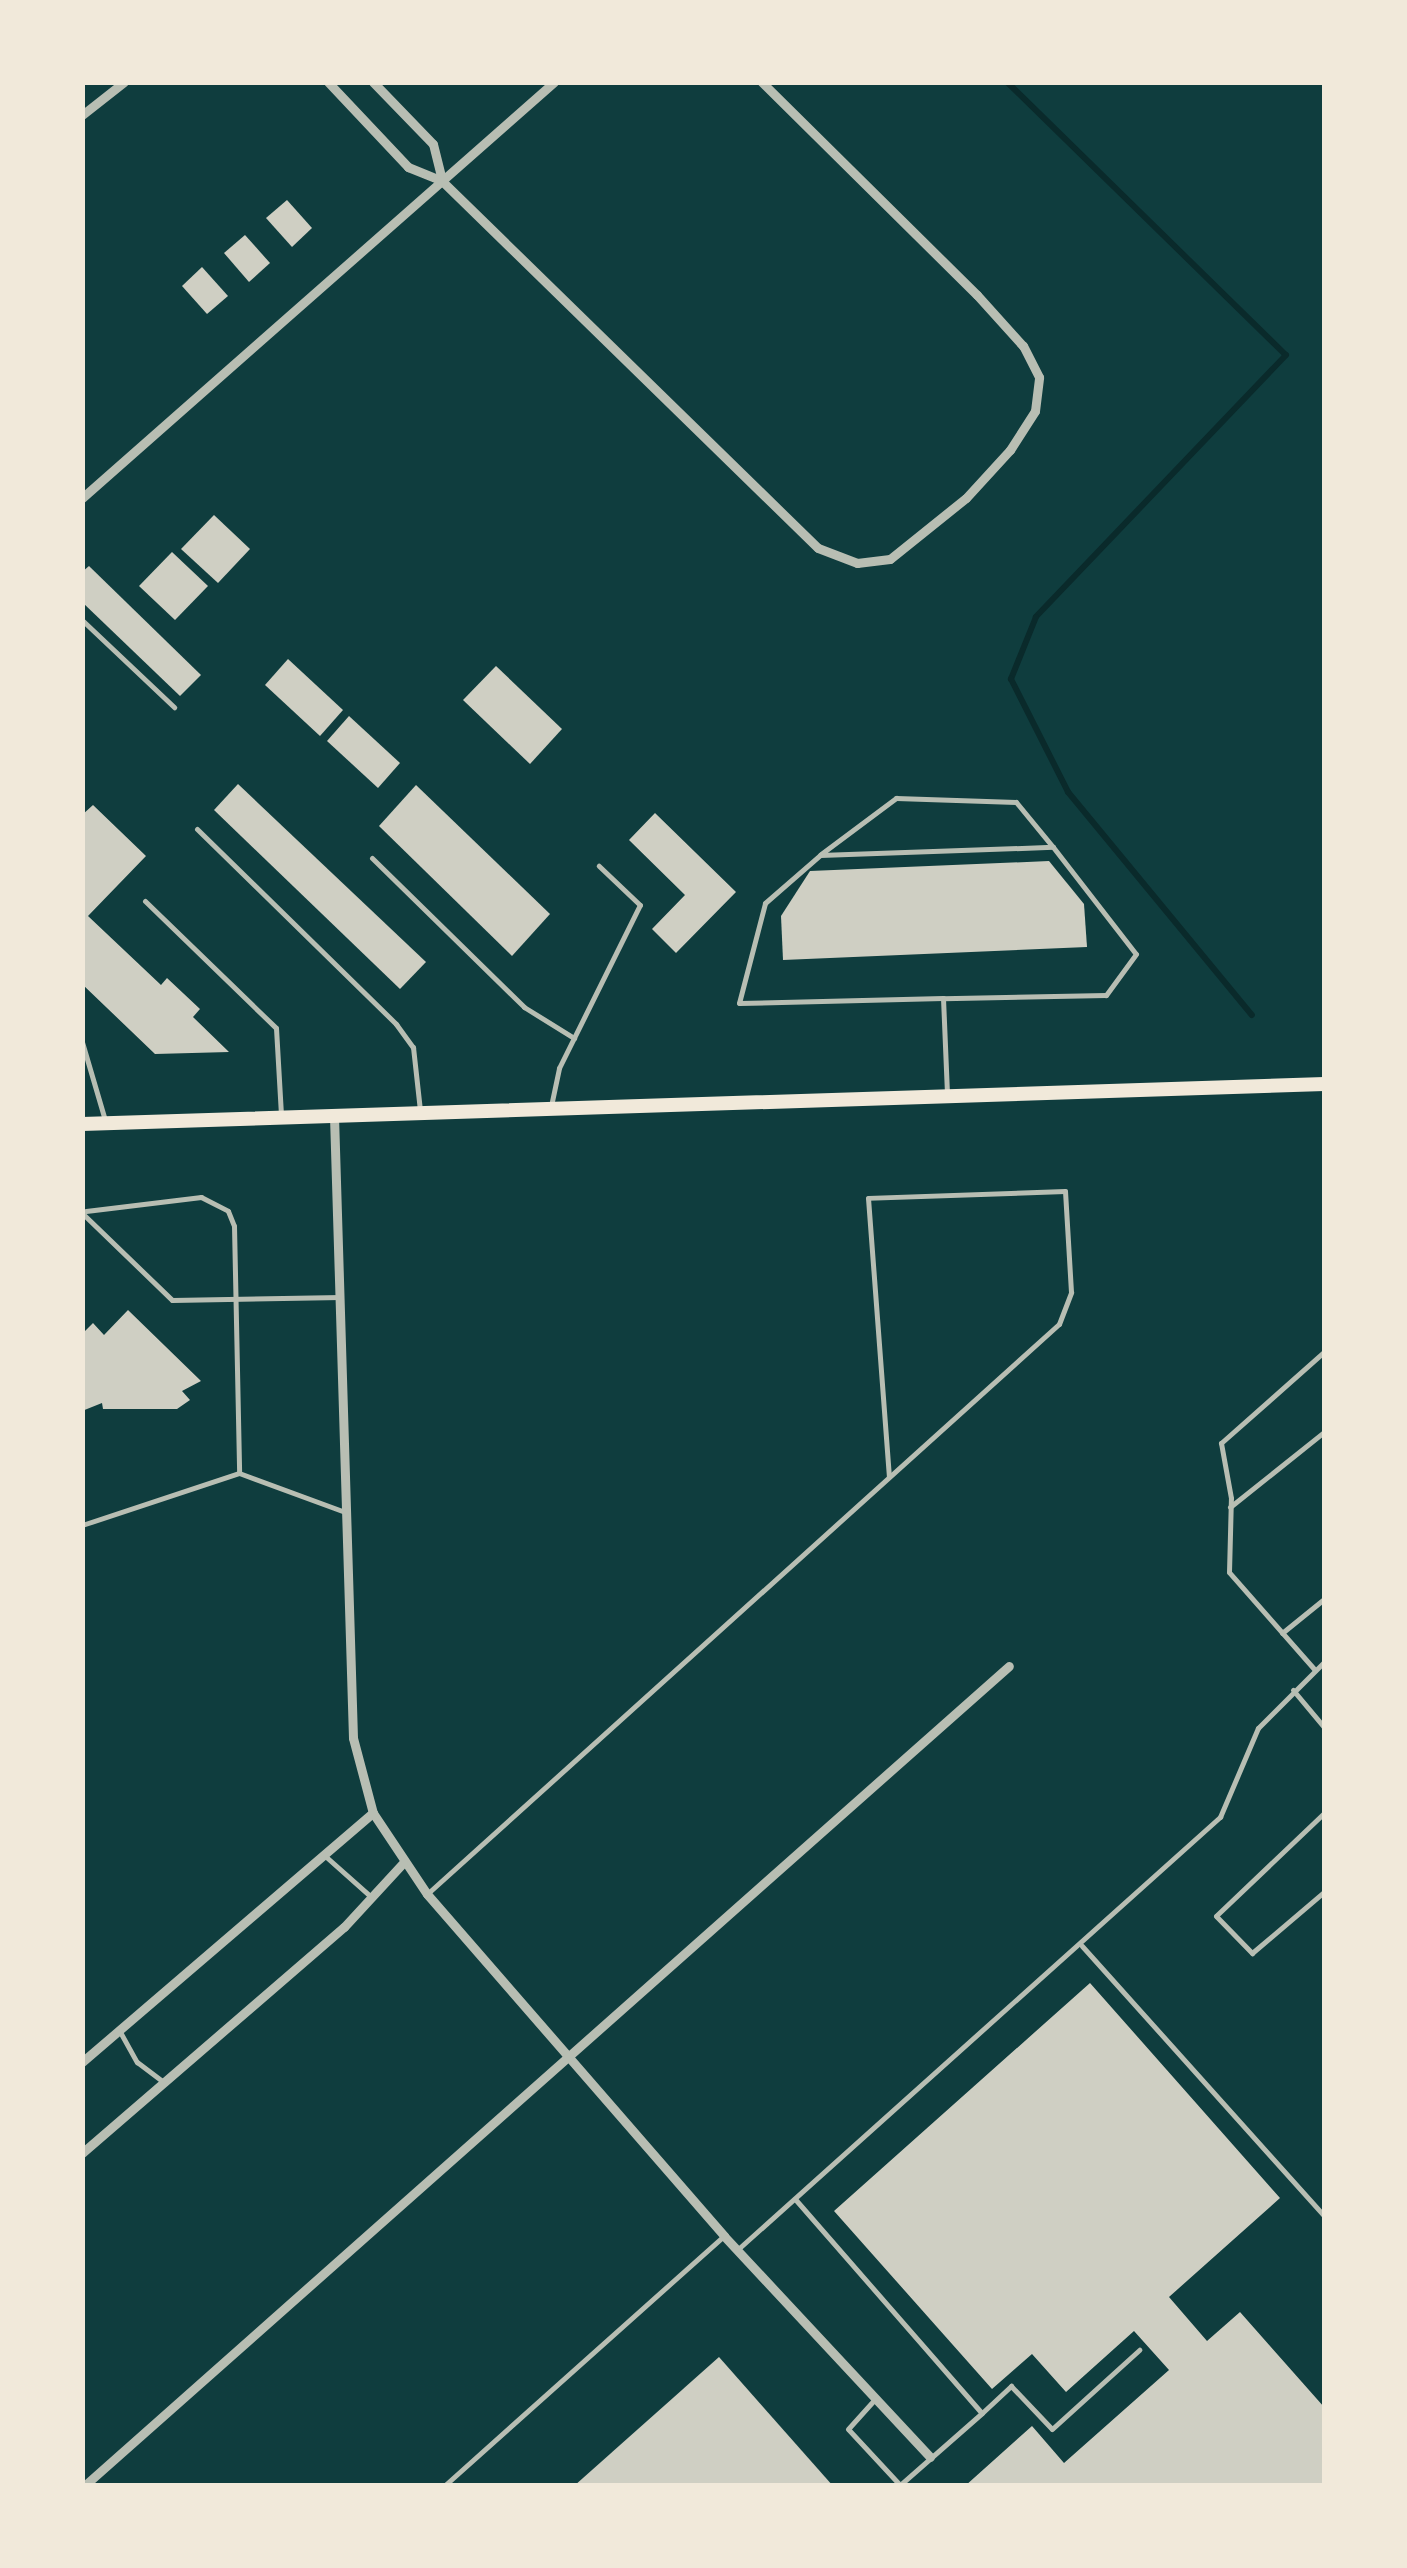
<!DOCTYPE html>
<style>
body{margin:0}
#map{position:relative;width:1407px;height:2568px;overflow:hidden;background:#0f3d3e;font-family:Karla,sans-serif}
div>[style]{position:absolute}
.stream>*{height:6px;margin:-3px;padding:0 3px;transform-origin:3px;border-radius:3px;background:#0a2a2b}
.building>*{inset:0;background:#cfcfc3}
.service>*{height:5px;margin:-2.5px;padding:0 2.5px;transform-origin:2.5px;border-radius:2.5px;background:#b8beb3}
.minor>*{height:9px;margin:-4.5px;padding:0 4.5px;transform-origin:4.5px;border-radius:4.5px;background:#b8beb3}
.primary>*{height:14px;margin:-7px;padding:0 7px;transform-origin:7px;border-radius:7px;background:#f1e9da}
span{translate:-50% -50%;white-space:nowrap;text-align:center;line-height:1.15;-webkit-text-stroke:8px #f1e9da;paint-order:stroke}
.frame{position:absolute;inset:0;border:85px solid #f1e9da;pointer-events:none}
</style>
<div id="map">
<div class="stream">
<div style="left:1007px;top:82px;width:390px;rotate:44.4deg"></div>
<div style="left:1286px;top:355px;width:362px;rotate:133.7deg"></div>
<div style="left:1036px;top:617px;width:67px;rotate:112deg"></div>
<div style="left:1011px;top:679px;width:127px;rotate:63.2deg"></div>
<div style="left:1068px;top:792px;width:289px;rotate:50.5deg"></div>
</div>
<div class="building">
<div style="clip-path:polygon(287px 200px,312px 228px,292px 247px,266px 218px)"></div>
<div style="clip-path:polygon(245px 235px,270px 263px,249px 282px,224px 253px)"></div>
<div style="clip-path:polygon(202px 267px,228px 296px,207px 314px,182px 286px)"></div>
<div style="clip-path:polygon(214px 515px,250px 549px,218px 583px,181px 549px)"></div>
<div style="clip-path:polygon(172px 552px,208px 586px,175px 620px,139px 586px)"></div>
<div style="clip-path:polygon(89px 566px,201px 675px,180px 696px,82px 602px,82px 572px)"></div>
<div style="clip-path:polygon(288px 659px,343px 710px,320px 736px,265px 685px)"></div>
<div style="clip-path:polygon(496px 666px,562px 729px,530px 764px,463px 700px)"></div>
<div style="clip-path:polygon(349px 716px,400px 763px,378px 788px,327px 741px)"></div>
<div style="clip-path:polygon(238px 784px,426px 962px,400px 989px,214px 810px)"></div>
<div style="clip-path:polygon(416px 785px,550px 914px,512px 956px,379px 826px)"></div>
<div style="clip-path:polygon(93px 805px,146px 856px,88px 916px,161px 985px,167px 978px,200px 1009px,193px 1017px,229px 1052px,155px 1054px,82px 984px,82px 815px)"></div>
<div style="clip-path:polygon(655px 813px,736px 892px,676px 953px,652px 929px,685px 895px,629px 840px)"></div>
<div style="clip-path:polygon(1049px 861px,1084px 904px,1087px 947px,783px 960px,781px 916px,810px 871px)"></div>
<div style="clip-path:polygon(128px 1310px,201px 1381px,182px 1391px,190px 1400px,177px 1409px,103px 1409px,102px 1403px,82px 1411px,82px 1334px,93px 1323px,104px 1335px)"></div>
<div style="clip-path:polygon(1090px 1983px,1280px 2198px,1169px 2297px,1207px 2341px,1240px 2312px,1324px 2407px,1324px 2486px,965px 2486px,1032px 2426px,1064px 2463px,1169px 2370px,1134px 2331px,1066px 2392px,1032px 2354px,992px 2389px,834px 2211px)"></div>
<div style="clip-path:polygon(719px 2357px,833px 2486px,574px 2486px)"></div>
</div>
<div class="service">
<div style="left:82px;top:620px;width:127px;rotate:43.4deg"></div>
<div style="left:197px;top:829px;width:279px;rotate:44.4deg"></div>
<div style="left:396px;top:1024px;width:29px;rotate:54deg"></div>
<div style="left:413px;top:1047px;width:63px;rotate:83.7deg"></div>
<div style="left:821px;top:854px;width:94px;rotate:-36.7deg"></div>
<div style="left:896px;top:798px;width:120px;rotate:1.9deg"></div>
<div style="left:1016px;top:802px;width:58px;rotate:50.6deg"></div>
<div style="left:372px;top:858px;width:213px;rotate:44.4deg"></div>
<div style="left:524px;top:1007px;width:59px;rotate:31.8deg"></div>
<div style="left:145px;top:901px;width:182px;rotate:44.1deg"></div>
<div style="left:276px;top:1028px;width:86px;rotate:86.7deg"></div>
<div style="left:943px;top:998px;width:204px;rotate:178.6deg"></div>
<div style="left:739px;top:1003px;width:103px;rotate:-75.4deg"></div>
<div style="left:765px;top:903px;width:73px;rotate:-41.1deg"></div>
<div style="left:820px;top:855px;width:233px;rotate:-2deg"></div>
<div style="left:1053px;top:847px;width:135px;rotate:52.2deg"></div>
<div style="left:1136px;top:954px;width:51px;rotate:126.2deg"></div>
<div style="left:1106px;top:995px;width:163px;rotate:178.9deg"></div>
<div style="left:943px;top:998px;width:95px;rotate:87.6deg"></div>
<div style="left:82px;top:1042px;width:81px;rotate:73.6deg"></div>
<div style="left:551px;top:1106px;width:39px;rotate:-78deg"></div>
<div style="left:559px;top:1068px;width:182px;rotate:-63.6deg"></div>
<div style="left:640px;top:905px;width:57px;rotate:-136.4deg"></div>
<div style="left:86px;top:1211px;width:116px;rotate:-6.9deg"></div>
<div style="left:201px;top:1197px;width:30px;rotate:27deg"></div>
<div style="left:228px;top:1211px;width:16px;rotate:68deg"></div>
<div style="left:234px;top:1226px;width:247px;rotate:88.8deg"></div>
<div style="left:239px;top:1473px;width:113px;rotate:20.2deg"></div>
<div style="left:82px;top:1213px;width:125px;rotate:44deg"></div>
<div style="left:172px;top:1300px;width:169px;rotate:-1deg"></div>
<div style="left:1230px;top:1507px;width:120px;rotate:-38.6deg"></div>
<div style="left:82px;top:1525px;width:165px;rotate:-18.3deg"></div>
<div style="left:1282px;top:1633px;width:54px;rotate:-39deg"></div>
<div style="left:1315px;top:1670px;width:130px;rotate:-131.3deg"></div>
<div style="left:1229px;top:1572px;width:74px;rotate:-88.5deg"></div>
<div style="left:1231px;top:1498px;width:56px;rotate:-100.3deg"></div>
<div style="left:1221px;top:1443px;width:137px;rotate:-41.5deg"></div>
<div style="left:1293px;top:1690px;width:48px;rotate:50deg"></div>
<div style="left:1324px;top:1813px;width:149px;rotate:136.4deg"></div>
<div style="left:1216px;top:1916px;width:52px;rotate:45.8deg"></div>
<div style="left:1252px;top:1953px;width:94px;rotate:-40.3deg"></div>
<div style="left:324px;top:1855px;width:60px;rotate:41.6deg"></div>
<div style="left:427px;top:1894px;width:851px;rotate:-42.05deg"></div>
<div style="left:1059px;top:1324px;width:34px;rotate:-69deg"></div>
<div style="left:1071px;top:1292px;width:101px;rotate:-93.4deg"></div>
<div style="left:1065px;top:1191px;width:197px;rotate:178deg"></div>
<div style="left:868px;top:1198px;width:279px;rotate:85.7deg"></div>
<div style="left:1082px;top:1946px;width:363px;rotate:48.1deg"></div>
<div style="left:119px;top:2030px;width:37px;rotate:61deg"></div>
<div style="left:137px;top:2062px;width:34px;rotate:37deg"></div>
<div style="left:795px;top:2199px;width:284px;rotate:48.9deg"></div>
<div style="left:982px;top:2413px;width:109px;rotate:138.7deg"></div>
<div style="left:900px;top:2485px;width:76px;rotate:-132.9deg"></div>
<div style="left:848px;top:2429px;width:40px;rotate:-48deg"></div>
<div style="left:737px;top:2250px;width:649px;rotate:-41.88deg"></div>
<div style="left:1220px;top:1817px;width:97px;rotate:-66.9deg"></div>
<div style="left:1258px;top:1728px;width:93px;rotate:-45deg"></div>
<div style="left:982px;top:2413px;width:40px;rotate:-43deg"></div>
<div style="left:1011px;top:2386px;width:59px;rotate:46.4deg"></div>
<div style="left:1052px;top:2429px;width:118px;rotate:-42.2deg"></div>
<div style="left:444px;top:2486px;width:375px;rotate:-41.8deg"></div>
</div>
<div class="minor">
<div style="left:328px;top:82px;width:117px;rotate:46.7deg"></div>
<div style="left:408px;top:167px;width:37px;rotate:22deg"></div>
<div style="left:442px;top:181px;width:525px;rotate:44.31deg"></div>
<div style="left:818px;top:548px;width:42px;rotate:21deg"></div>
<div style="left:857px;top:563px;width:33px;rotate:-7deg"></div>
<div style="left:890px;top:559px;width:97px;rotate:-38.8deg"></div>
<div style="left:966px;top:498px;width:65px;rotate:-47.5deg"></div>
<div style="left:1010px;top:450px;width:46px;rotate:-57.3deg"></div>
<div style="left:1035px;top:411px;width:34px;rotate:-83deg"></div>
<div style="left:1039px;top:377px;width:35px;rotate:-117deg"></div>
<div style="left:1023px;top:346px;width:69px;rotate:-132deg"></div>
<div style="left:977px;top:295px;width:303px;rotate:-135.3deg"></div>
<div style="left:373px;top:82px;width:86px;rotate:45.9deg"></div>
<div style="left:433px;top:144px;width:38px;rotate:76deg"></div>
<div style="left:82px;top:115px;width:53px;rotate:-38.2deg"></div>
<div style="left:82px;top:498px;width:629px;rotate:-41.39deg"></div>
<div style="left:334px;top:1116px;width:622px;rotate:88.25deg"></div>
<div style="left:353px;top:1738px;width:78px;rotate:75.1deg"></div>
<div style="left:373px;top:1813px;width:97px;rotate:56.3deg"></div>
<div style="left:427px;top:1894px;width:453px;rotate:49deg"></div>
<div style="left:724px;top:2236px;width:302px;rotate:47deg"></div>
<div style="left:82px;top:2062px;width:383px;rotate:-40.6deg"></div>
<div style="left:82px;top:2153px;width:346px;rotate:-40.8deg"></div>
<div style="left:344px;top:1927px;width:87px;rotate:-47.3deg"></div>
<div style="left:84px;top:2486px;width:1236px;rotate:-41.56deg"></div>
</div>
<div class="primary">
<div style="left:82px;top:1124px;width:1243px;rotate:-1.84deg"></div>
</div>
<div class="frame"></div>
</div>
